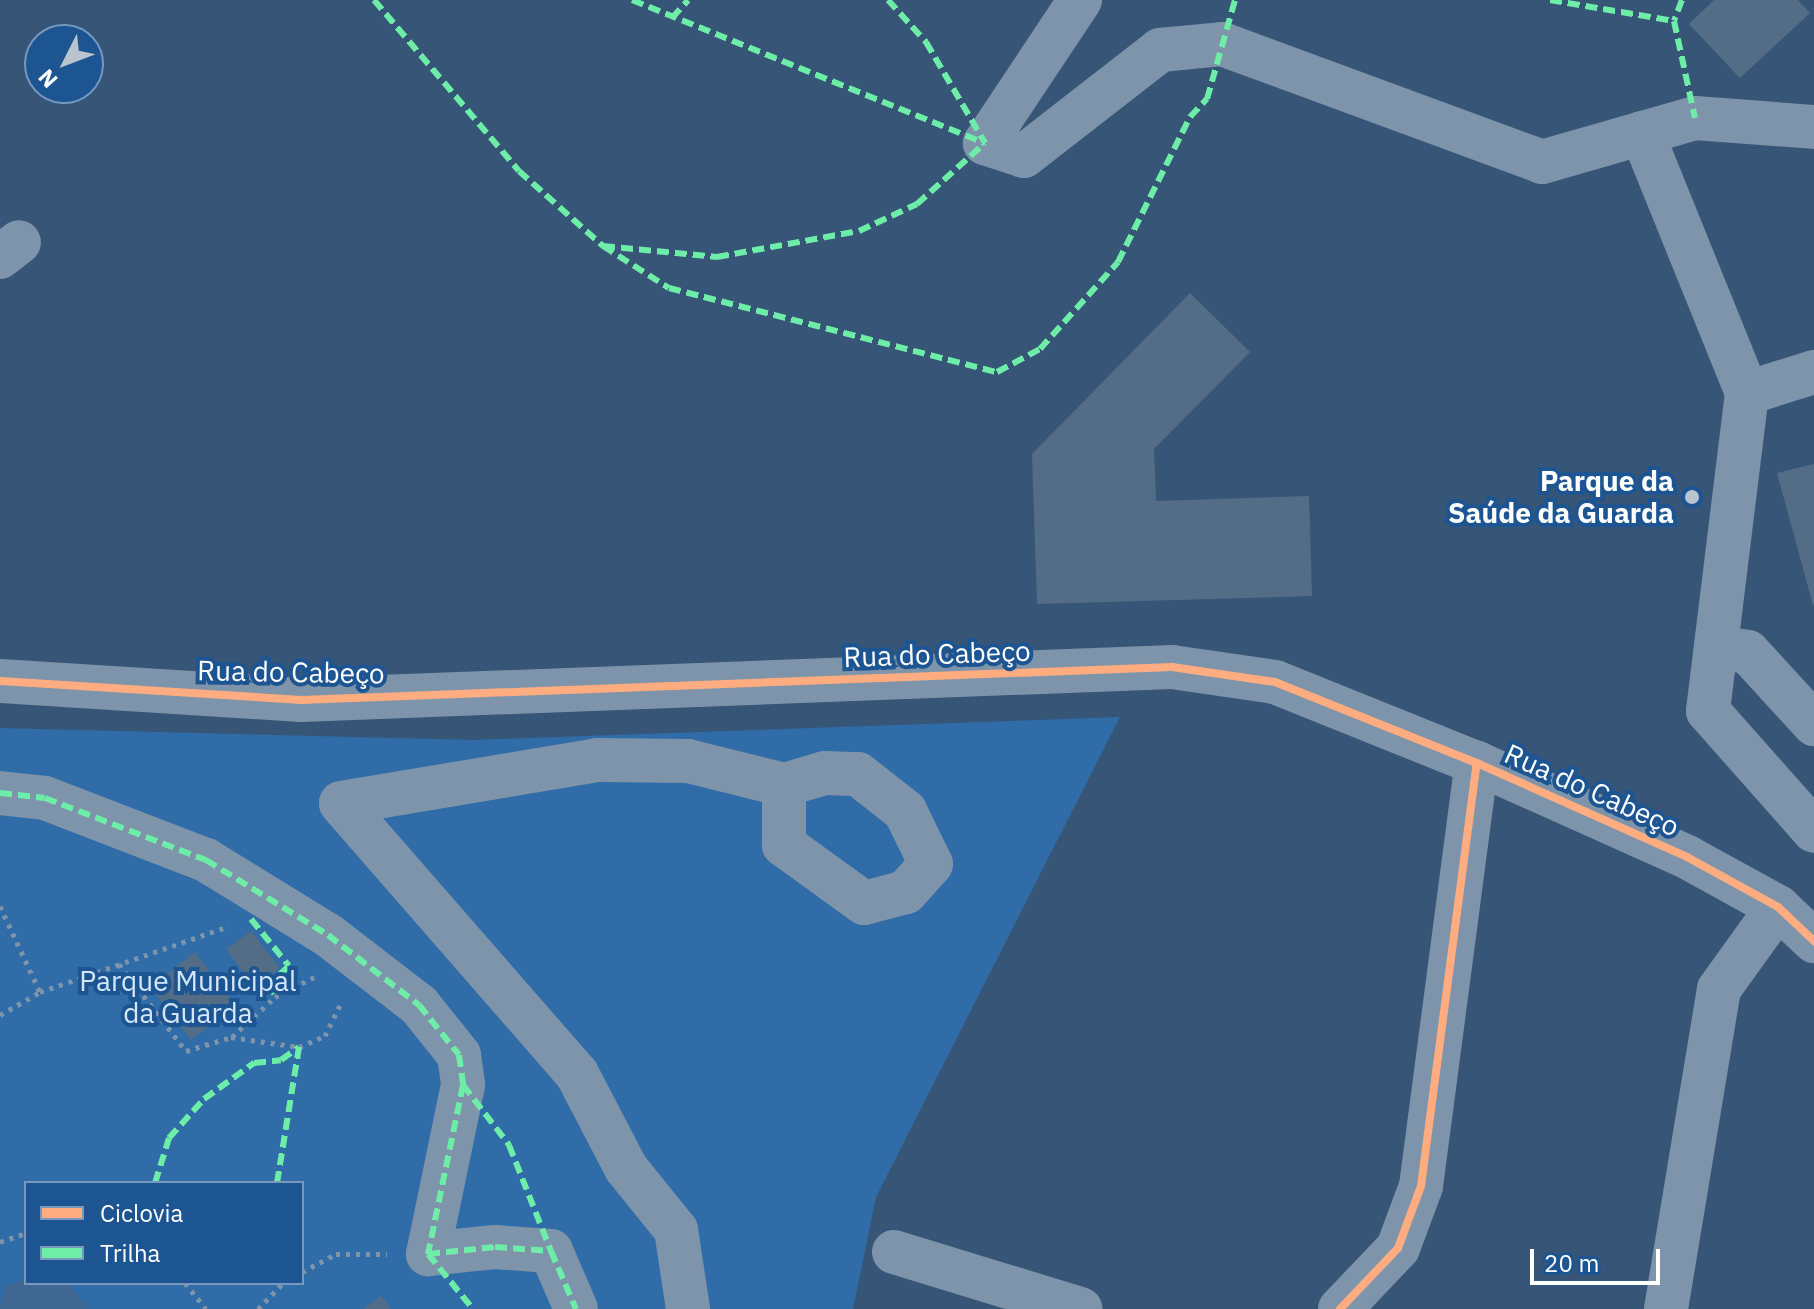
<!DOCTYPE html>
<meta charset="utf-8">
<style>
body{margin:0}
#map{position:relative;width:1814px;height:1309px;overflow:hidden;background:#375677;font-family:"IBM Plex Sans",sans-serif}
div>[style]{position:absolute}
.green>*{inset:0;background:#306ca8}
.water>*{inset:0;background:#406892}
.building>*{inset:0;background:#536d86}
.path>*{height:5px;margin-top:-2.5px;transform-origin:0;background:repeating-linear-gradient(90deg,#7e94aa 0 4px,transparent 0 10px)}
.minor>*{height:44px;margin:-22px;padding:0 22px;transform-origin:22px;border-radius:22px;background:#7e94aa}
.quiet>*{height:6px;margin-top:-3px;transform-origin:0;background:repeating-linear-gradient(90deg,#6deda7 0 12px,transparent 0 18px)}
.cycleway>*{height:8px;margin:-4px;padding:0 4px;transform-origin:4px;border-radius:4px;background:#ffac80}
.dots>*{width:22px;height:22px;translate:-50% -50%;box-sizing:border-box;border:4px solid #1c5592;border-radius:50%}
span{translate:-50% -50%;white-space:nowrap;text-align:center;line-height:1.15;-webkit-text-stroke:8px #1c5592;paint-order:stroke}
.poi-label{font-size:28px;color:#fff;font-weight:700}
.right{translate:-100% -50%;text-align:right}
.street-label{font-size:28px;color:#fff}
.park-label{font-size:28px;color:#d3e7fa}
.legend{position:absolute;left:24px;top:1181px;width:280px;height:104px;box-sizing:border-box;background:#1c5592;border:2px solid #7799be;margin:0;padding:10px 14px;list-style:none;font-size:24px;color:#fff}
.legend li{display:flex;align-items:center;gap:16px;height:40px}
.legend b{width:40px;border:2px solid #7799be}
.north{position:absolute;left:24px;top:24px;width:80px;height:80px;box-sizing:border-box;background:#1c5592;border:2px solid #7799be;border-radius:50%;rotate:228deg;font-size:22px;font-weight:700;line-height:32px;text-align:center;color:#fff}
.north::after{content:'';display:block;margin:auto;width:28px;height:36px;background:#b9c4cf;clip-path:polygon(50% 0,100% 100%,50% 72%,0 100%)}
.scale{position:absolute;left:1530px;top:1249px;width:130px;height:36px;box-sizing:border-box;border:4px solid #fff;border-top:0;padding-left:10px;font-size:24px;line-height:28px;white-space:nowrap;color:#fff;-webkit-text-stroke:6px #1c5592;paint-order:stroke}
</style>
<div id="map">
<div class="green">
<div style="clip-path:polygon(evenodd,1120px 717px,876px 1197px,853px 1309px,0 1309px,0 728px,474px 740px,1120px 717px,26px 1183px,302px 1183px,302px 1283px,26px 1283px,26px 1183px)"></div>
</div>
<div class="water">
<div style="clip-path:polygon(26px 1278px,68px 1283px,88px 1309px,0 1309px,5px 1286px)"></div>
</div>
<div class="building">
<div style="clip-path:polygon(1714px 0,1798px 0,1810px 13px,1740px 78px,1689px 24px)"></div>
<div style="clip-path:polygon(1190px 293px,1250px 352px,1154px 449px,1156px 501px,1309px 496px,1312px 596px,1037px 604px,1032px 454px)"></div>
<div style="clip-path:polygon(1814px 464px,1814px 604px,1813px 605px,1777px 473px)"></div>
<div style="clip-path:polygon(251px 931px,280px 968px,255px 988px,226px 949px)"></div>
<div style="clip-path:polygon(195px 952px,236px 1006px,191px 1040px,150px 987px)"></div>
<div style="clip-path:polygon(381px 1296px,391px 1309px,363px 1309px)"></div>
</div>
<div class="path">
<div style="left:0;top:906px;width:95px;rotate:65.1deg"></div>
<div style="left:119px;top:964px;width:110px;rotate:52.4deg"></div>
<div style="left:186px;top:1051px;width:47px;rotate:-17.3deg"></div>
<div style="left:231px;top:1037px;width:69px;rotate:8.4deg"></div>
<div style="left:299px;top:1047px;width:28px;rotate:-23deg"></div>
<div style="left:325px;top:1036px;width:39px;rotate:-64deg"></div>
<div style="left:0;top:1015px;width:46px;rotate:-29.9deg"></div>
<div style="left:40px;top:992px;width:200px;rotate:-19.2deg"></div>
<div style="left:232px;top:1037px;width:59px;rotate:-42.9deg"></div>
<div style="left:275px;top:997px;width:44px;rotate:-27.1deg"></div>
<div style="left:0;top:1242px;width:28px;rotate:-19deg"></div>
<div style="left:302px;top:1272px;width:38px;rotate:-28deg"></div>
<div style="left:336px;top:1254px;width:51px"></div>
<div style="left:185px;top:1283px;width:33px;rotate:51deg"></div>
<div style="left:258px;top:1309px;width:36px;rotate:-46deg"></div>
</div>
<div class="minor">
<div style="left:1080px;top:0;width:172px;rotate:123.6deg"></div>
<div style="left:985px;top:143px;width:41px;rotate:18.4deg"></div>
<div style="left:1024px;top:156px;width:172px;rotate:-37.9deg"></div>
<div style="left:1160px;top:50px;width:62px;rotate:-5.5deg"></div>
<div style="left:1222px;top:44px;width:341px;rotate:20.2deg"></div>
<div style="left:1542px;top:162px;width:159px;rotate:-16deg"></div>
<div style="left:1695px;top:118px;width:119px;rotate:4.3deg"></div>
<div style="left:1642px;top:133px;width:280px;rotate:68deg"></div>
<div style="left:0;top:257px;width:24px;rotate:-38deg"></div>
<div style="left:1814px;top:372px;width:70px;rotate:162.6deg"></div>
<div style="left:1747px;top:393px;width:320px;rotate:97deg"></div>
<div style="left:1708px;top:711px;width:160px;rotate:48.5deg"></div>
<div style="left:1716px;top:647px;width:32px;rotate:9deg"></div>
<div style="left:1748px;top:652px;width:98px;rotate:47.5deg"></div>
<div style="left:0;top:681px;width:302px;rotate:3.6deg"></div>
<div style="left:301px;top:700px;width:872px;rotate:-2.17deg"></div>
<div style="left:1172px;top:667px;width:104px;rotate:8.3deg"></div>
<div style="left:1275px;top:682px;width:218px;rotate:21.9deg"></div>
<div style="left:1477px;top:763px;width:230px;rotate:24.1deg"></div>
<div style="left:1687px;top:857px;width:104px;rotate:28.8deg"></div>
<div style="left:1778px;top:907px;width:50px;rotate:43.4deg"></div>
<div style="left:0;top:793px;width:45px;rotate:6.3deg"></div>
<div style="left:45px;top:798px;width:173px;rotate:21.1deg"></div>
<div style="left:206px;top:860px;width:143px;rotate:31.6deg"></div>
<div style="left:328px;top:935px;width:115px;rotate:37.6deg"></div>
<div style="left:419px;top:1005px;width:64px;rotate:51.3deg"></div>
<div style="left:459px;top:1055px;width:30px;rotate:82deg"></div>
<div style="left:463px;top:1085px;width:173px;rotate:101.7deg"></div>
<div style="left:428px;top:1254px;width:67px;rotate:-6deg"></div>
<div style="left:495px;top:1247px;width:56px;rotate:4.1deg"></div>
<div style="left:551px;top:1251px;width:63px;rotate:66.7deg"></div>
<div style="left:894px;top:1252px;width:195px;rotate:17deg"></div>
<div style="left:688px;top:1309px;width:80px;rotate:-98.6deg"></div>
<div style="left:676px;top:1230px;width:80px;rotate:-128.9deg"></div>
<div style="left:626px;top:1168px;width:106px;rotate:-117.5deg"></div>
<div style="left:577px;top:1074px;width:359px;rotate:-131.1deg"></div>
<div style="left:341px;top:803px;width:260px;rotate:-9.5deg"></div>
<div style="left:597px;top:760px;width:91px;rotate:0.6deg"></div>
<div style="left:688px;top:761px;width:99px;rotate:14deg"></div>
<div style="left:784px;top:785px;width:43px;rotate:-16.3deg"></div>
<div style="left:825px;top:773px;width:33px;rotate:2deg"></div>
<div style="left:858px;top:774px;width:60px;rotate:38.2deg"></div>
<div style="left:905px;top:811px;width:59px;rotate:63.9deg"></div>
<div style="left:931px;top:864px;width:38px;rotate:132deg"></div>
<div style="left:906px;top:892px;width:43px;rotate:165.3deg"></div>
<div style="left:864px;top:903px;width:99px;rotate:-144.1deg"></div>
<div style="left:784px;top:845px;width:60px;rotate:-90deg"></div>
<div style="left:1340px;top:1309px;width:84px;rotate:-46.4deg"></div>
<div style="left:1398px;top:1248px;width:66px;rotate:-69.6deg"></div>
<div style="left:1421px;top:1186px;width:427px;rotate:-82.5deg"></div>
<div style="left:1666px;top:1309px;width:324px;rotate:-80.6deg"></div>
<div style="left:1719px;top:989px;width:101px;rotate:-54.3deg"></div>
</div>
<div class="quiet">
<div style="left:374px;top:0;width:224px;rotate:49.7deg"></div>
<div style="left:519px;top:171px;width:113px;rotate:41.8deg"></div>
<div style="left:603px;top:246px;width:115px;rotate:5.5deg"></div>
<div style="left:717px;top:257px;width:144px;rotate:-10.4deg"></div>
<div style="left:859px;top:231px;width:64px;rotate:-25deg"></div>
<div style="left:917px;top:204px;width:91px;rotate:-41.9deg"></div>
<div style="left:632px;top:0;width:381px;rotate:22.1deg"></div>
<div style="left:888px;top:0;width:57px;rotate:47.9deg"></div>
<div style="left:926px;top:42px;width:117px;rotate:59.7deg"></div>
<div style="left:1550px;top:0;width:126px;rotate:9.6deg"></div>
<div style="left:1682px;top:0;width:22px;rotate:111deg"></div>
<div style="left:1674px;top:21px;width:99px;rotate:77.8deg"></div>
<div style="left:672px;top:18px;width:24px;rotate:-48deg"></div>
<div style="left:603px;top:246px;width:78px;rotate:32.5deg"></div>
<div style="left:669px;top:288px;width:339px;rotate:14.4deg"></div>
<div style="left:997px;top:372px;width:49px;rotate:-28.1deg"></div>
<div style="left:1040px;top:349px;width:117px;rotate:-48.1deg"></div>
<div style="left:1118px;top:262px;width:162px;rotate:-63.6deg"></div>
<div style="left:1190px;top:117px;width:25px;rotate:-47deg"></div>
<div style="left:1207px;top:99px;width:103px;rotate:-74.2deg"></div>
<div style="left:0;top:793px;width:45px;rotate:6.3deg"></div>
<div style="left:45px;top:798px;width:173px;rotate:21.1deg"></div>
<div style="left:206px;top:860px;width:143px;rotate:31.6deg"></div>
<div style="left:328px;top:935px;width:115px;rotate:37.6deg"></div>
<div style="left:419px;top:1005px;width:64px;rotate:51.3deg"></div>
<div style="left:459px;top:1055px;width:30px;rotate:82deg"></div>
<div style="left:463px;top:1085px;width:173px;rotate:101.7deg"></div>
<div style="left:428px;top:1254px;width:67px;rotate:-6deg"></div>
<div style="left:495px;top:1247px;width:56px;rotate:4.1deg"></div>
<div style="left:551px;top:1251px;width:63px;rotate:66.7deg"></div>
<div style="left:251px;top:919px;width:60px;rotate:51deg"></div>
<div style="left:289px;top:966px;width:25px;rotate:138deg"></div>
<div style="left:270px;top:983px;width:15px;rotate:70deg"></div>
<div style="left:463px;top:1085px;width:76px;rotate:52.5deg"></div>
<div style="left:509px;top:1145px;width:114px;rotate:68.4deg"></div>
<div style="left:155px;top:1183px;width:47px;rotate:-72.7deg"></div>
<div style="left:169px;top:1138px;width:52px;rotate:-48.1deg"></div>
<div style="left:204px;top:1099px;width:62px;rotate:-35.8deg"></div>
<div style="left:254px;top:1063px;width:27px;rotate:-6deg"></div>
<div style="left:281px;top:1060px;width:22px;rotate:-36deg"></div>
<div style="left:277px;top:1183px;width:138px;rotate:-80.8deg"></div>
<div style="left:428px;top:1254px;width:71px;rotate:50.7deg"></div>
</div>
<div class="cycleway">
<div style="left:0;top:681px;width:302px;rotate:3.6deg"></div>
<div style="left:301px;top:700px;width:872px;rotate:-2.17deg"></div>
<div style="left:1172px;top:667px;width:104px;rotate:8.3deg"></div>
<div style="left:1275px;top:682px;width:218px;rotate:21.9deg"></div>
<div style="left:1477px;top:763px;width:230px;rotate:24.1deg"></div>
<div style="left:1687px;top:857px;width:104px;rotate:28.8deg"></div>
<div style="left:1778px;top:907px;width:50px;rotate:43.4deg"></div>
<div style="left:1340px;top:1309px;width:84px;rotate:-46.4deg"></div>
<div style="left:1398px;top:1248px;width:66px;rotate:-69.6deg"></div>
<div style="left:1421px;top:1186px;width:427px;rotate:-82.5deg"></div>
</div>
<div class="dots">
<div style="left:1692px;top:497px;background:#b9c4cf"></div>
</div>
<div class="poi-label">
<span class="right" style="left:1674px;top:497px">Parque da<br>Saúde da Guarda</span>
</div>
<div class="street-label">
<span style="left:937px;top:654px;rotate:-2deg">Rua do Cabeço</span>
<span style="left:291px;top:672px;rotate:1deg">Rua do Cabeço</span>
<span style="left:1592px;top:790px;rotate:24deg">Rua do Cabeço</span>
</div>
<div class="park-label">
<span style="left:188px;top:997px">Parque Municipal<br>da Guarda</span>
</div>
<ul class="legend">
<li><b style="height:10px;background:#ffac80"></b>Ciclovia</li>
<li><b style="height:10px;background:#6deda7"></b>Trilha</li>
</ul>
<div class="north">N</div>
<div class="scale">20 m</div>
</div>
